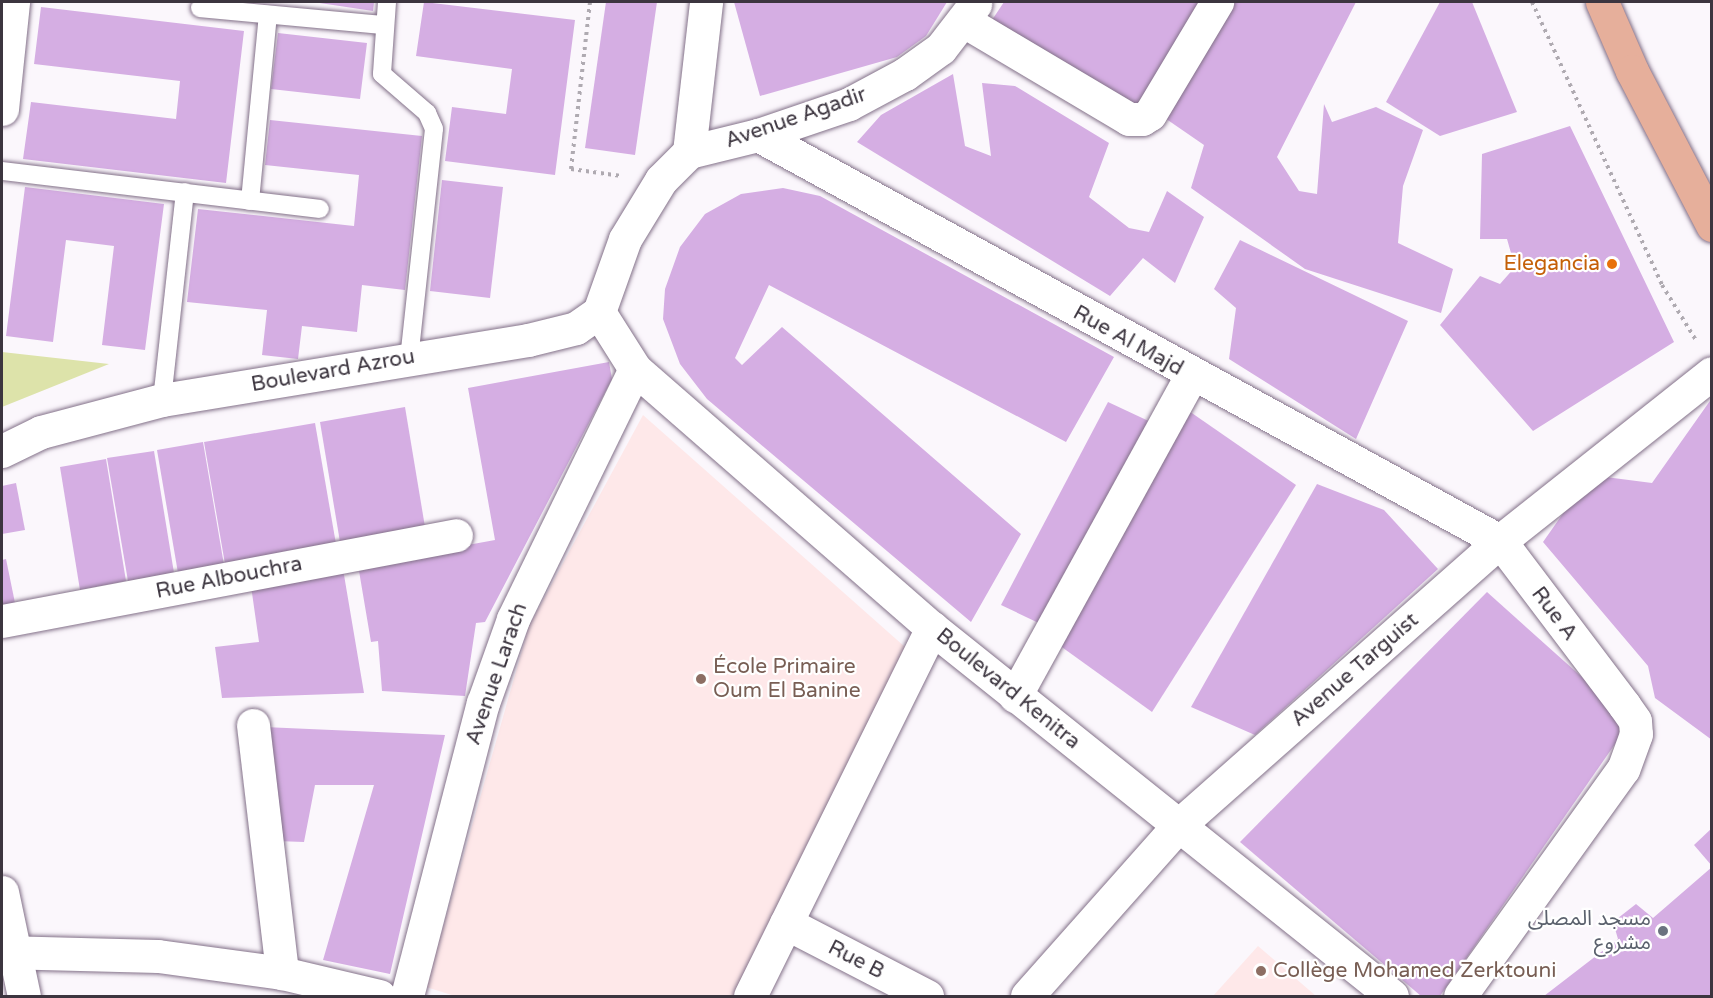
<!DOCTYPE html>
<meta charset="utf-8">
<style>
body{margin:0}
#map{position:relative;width:1713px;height:998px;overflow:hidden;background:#fbf7fc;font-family:"Varela Round","Noto Sans Arabic",sans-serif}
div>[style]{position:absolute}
.education>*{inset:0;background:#fee8e9}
.green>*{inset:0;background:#dde3aa}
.building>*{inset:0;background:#d5aee3}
.path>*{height:4px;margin-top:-2px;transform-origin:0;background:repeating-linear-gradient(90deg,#afaab1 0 3px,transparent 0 7.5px)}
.roads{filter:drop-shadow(0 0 2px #837189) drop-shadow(0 0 2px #837189)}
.lane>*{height:18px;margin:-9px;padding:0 9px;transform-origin:9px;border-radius:9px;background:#fff}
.street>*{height:33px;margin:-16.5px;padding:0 16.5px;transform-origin:16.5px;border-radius:16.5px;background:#fff}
.primary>*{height:33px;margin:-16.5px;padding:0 16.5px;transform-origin:16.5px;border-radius:16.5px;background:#e6af9b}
.dots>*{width:16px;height:16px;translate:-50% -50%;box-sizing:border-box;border:3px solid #fff;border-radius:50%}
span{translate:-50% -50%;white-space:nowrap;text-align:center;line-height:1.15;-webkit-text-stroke:4.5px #fff;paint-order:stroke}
.street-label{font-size:21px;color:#3c353f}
.food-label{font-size:21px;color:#c56008}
.right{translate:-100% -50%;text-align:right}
.education-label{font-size:21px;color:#785e54}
.left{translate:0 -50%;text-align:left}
.worship-label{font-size:21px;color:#5b616d}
.frame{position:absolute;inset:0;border:3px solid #3c353f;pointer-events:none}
</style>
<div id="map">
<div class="education">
<div style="clip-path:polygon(643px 415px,905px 647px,737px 996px,455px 996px,426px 987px,529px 626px)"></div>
<div style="clip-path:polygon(1258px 946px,1316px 996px,1213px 996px)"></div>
</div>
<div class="green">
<div style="clip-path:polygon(2px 352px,109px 364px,2px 407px)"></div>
</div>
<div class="building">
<div style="clip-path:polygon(313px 2px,374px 2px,373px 11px)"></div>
<div style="clip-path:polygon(424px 2px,575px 20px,555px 175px,445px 161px,452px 107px,506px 114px,512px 69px,416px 56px)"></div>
<div style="clip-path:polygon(606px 2px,657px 2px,635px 155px,585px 148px)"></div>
<div style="clip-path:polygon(734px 2px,947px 2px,926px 36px,897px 57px,760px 96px)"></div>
<div style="clip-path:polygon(1004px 2px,1207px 2px,1140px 111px,988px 26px)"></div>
<div style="clip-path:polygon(1229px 2px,1356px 2px,1277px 157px,1299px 191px,1317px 194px,1324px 104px,1332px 122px,1376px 107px,1423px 130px,1403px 186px,1398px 243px,1453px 269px,1441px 313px,1305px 269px,1191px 188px,1204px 145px,1159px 114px)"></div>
<div style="clip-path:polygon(1440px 2px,1472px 2px,1517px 112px,1440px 136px,1386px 102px)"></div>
<div style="clip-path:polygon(41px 7px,244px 31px,226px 183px,23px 159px,31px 102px,176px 119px,180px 81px,34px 64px)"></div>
<div style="clip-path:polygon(278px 33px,367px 43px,360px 99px,271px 89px)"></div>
<div style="clip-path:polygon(953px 74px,965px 146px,991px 156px,982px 83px,1015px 86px,1109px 143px,1089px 197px,1129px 228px,1149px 232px,1167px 191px,1204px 217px,1175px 283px,1143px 258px,1110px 296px,857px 142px,881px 115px)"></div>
<div style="clip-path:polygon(270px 120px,422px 136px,405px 290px,362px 285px,357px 332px,302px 326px,298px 359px,262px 355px,267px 310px,187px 302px,198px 209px,354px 226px,359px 175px,265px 165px)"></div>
<div style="clip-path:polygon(1570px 126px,1674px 342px,1533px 431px,1440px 325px,1480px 276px,1500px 284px,1515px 267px,1507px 239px,1480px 239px,1482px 154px)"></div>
<div style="clip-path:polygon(442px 180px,503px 187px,490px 298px,430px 291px)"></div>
<div style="clip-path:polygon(25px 187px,164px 204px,145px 350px,102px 345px,114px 246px,66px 240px,53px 342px,6px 336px)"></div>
<div style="clip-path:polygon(783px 188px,820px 196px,1114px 357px,1066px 442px,769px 285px,735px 358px,742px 365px,782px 327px,1021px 534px,971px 622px,707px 399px,680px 364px,663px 319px,665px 289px,680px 247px,705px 214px,741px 194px)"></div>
<div style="clip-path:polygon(1240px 240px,1408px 321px,1356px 439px,1229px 359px,1236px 308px,1214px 289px)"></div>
<div style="clip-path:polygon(609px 362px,612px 379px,485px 622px,476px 623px,465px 696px,382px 691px,378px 641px,371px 642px,358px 565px,495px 540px,468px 388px)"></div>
<div style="clip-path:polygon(1712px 398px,1712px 740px,1655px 698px,1648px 666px,1543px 542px,1590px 475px,1652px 483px)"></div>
<div style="clip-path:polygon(1108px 402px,1155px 424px,1045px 626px,1001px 605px)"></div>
<div style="clip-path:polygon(405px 407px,425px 527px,340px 542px,320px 422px)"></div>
<div style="clip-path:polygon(1186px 409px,1296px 485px,1152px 712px,1052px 640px)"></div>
<div style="clip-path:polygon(315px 423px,336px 544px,225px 564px,204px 442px)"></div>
<div style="clip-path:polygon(203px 442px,224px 565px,178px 573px,157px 450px)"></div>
<div style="clip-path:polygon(154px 451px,174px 573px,128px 581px,107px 458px)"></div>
<div style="clip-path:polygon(106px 459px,126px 581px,80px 590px,60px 467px)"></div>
<div style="clip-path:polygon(16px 483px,25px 530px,2px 534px,2px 486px)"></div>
<div style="clip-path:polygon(1317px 484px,1384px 510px,1438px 569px,1255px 735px,1191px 707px)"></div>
<div style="clip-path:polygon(6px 559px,15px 603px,2px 605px,2px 560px)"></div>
<div style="clip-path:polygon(343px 569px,364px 693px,222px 698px,215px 647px,259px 642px,251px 586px)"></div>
<div style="clip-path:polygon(1487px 592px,1631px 721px,1440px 996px,1421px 996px,1240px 842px)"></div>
<div style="clip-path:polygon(264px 727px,445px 735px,390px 974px,323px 960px,374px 785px,315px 785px,304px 842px,276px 841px)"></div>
<div style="clip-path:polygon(1712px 828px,1712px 866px,1694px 845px)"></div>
<div style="clip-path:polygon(1712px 867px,1712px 996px,1544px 996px,1618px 939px,1613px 922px,1636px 904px,1653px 918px)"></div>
</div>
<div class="path">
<div style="left:590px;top:2px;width:168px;rotate:96.5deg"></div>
<div style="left:571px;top:169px;width:51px;rotate:7.8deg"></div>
<div style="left:1532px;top:2px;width:311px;rotate:65.3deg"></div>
<div style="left:1662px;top:285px;width:67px;rotate:58.4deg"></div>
</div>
<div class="roads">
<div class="lane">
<div style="left:387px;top:2px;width:72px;rotate:94deg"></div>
<div style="left:382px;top:74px;width:60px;rotate:40.9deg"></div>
<div style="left:427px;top:113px;width:17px;rotate:66deg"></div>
<div style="left:434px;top:129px;width:230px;rotate:96.2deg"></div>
<div style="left:200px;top:8px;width:185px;rotate:5.3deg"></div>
<div style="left:2px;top:171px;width:320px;rotate:6.8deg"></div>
<div style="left:250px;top:201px;width:187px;rotate:-84.5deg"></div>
<div style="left:162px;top:400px;width:209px;rotate:-83.7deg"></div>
</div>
<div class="street">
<div style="left:964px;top:21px;width:192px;rotate:30.7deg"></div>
<div style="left:1129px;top:119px;width:13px"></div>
<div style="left:1142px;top:119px;width:9px;rotate:-32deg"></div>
<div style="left:1150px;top:114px;width:131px;rotate:-59.1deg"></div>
<div style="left:2px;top:109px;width:108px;rotate:-84.1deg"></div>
<div style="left:758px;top:135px;width:846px;rotate:28.69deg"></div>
<div style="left:1500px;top:541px;width:206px;rotate:52.9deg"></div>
<div style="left:1624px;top:705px;width:19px;rotate:55deg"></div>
<div style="left:1635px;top:721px;width:13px;rotate:86deg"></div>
<div style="left:1636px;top:734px;width:37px;rotate:110deg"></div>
<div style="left:1623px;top:769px;width:279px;rotate:125.7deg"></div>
<div style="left:689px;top:152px;width:71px;rotate:-13.8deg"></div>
<div style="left:758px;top:135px;width:96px;rotate:-18.8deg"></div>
<div style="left:849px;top:104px;width:64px;rotate:-28.2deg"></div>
<div style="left:905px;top:74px;width:44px;rotate:-35.8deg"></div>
<div style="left:941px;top:48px;width:56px;rotate:-52.3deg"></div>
<div style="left:599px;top:312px;width:77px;rotate:-70.4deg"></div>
<div style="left:625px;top:239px;width:69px;rotate:-58.6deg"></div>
<div style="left:661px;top:180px;width:40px;rotate:-45deg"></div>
<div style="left:689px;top:152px;width:151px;rotate:-83.5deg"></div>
<div style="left:2px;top:451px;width:43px;rotate:-26deg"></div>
<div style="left:41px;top:432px;width:125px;rotate:-14.8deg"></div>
<div style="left:162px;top:400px;width:371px;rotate:-9.3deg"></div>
<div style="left:528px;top:340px;width:49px;rotate:-14deg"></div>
<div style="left:576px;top:328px;width:28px;rotate:-35deg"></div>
<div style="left:599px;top:312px;width:67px;rotate:57.7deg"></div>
<div style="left:635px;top:369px;width:394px;rotate:41.1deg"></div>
<div style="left:932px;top:628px;width:589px;rotate:38.66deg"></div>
<div style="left:2px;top:621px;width:462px;rotate:-10.7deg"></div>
<div style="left:1015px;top:696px;width:365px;rotate:-61.2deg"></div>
<div style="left:253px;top:725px;width:250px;rotate:83.3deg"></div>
<div style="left:2px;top:892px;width:106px;rotate:78.1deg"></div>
<div style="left:786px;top:923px;width:159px;rotate:27.4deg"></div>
<div style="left:2px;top:952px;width:156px;rotate:1.5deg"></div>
<div style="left:158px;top:956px;width:125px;rotate:7.8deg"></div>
<div style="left:282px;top:973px;width:100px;rotate:13.3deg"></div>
<div style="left:407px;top:996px;width:303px;rotate:-75.5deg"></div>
<div style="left:483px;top:703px;width:89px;rotate:-70.3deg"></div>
<div style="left:513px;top:619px;width:278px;rotate:-64deg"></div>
<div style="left:750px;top:996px;width:411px;rotate:-63.7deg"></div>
<div style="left:1027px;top:996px;width:229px;rotate:-48.4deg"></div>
<div style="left:1179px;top:825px;width:429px;rotate:-41.5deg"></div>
<div style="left:1500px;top:541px;width:270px;rotate:-38.4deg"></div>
</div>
<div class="primary">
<div style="left:1602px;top:2px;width:75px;rotate:66.5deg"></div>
<div style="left:1632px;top:71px;width:174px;rotate:62.5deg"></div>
</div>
</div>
<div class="dots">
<div style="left:1612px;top:264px;background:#e8710a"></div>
<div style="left:701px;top:679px;background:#8d6e63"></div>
<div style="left:1663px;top:931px;background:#6b7280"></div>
<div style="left:1261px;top:971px;background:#8d6e63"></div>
</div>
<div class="street-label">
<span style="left:796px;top:118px;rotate:-19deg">Avenue Agadir</span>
<span style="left:1128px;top:341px;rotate:29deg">Rue Al Majd</span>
<span style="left:333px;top:371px;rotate:-10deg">Boulevard Azrou</span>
<span style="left:229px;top:578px;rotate:-11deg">Rue Albouchra</span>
<span style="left:1554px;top:614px;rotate:53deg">Rue A</span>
<span style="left:1355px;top:670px;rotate:-41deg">Avenue Targuist</span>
<span style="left:497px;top:674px;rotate:-71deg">Avenue Larach</span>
<span style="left:1008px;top:689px;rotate:39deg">Boulevard Kenitra</span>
<span style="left:856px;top:960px;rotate:27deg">Rue B</span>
</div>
<div class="food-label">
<span class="right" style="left:1600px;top:264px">Elegancia</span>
</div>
<div class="education-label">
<span class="left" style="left:713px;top:679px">École Primaire<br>Oum El Banine</span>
<span class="left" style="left:1273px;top:971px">Collège Mohamed Zerktouni</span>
</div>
<div class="worship-label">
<span class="right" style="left:1651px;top:931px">مسجد المصلى<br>مشروع</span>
</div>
<div class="frame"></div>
</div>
